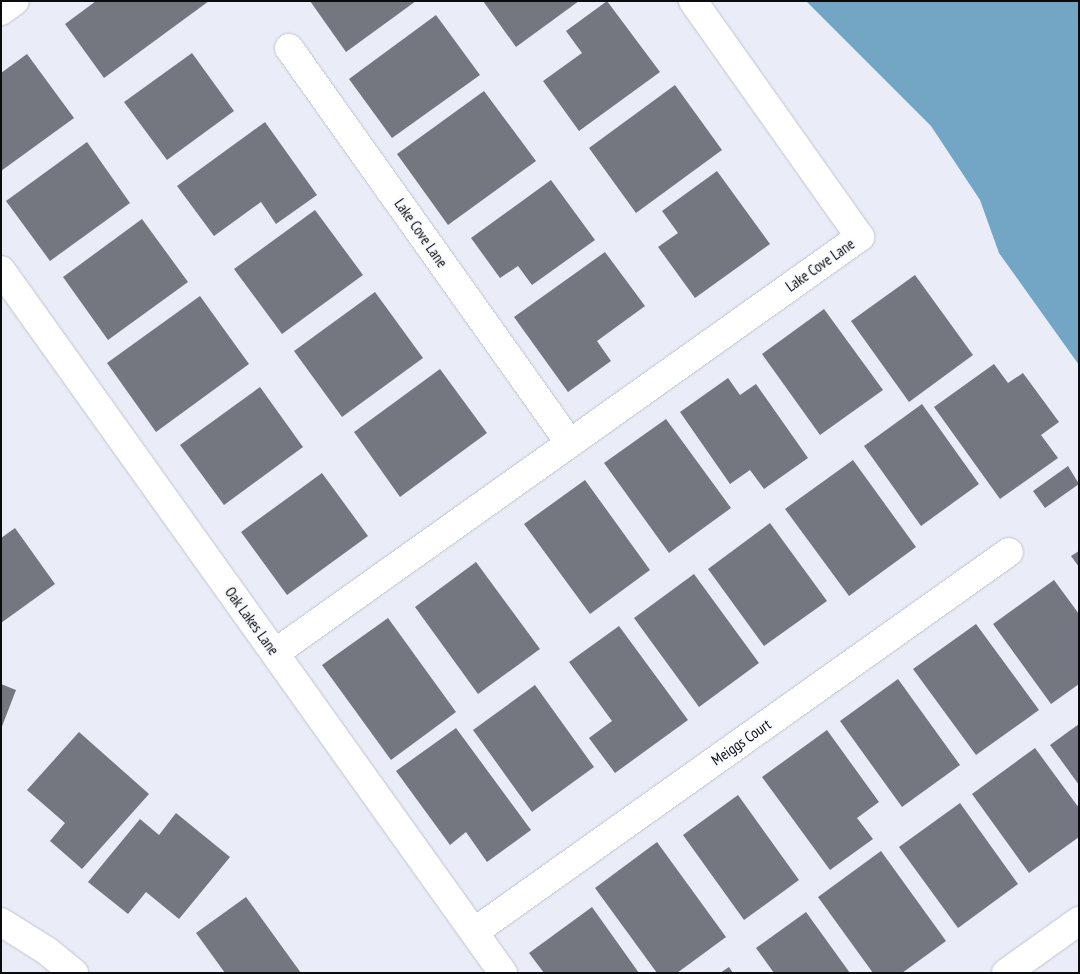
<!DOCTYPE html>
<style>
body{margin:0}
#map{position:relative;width:1080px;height:974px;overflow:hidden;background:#eaedf8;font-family:"PT Sans Narrow",sans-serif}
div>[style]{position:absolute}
.water>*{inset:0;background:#73a6c4}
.building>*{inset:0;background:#747780}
.roads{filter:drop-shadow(0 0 1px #c0c4ce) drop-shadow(0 0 1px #c0c4ce)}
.minor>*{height:28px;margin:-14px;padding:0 14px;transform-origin:14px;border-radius:14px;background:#fff}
span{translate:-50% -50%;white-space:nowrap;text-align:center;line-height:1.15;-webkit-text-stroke:4px #f9fbff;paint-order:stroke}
.street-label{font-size:15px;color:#0b0c0f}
.frame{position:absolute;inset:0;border:2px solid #0b0c0f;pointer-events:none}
</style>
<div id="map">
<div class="water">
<div style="clip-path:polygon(806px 1px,1079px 1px,1079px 365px,999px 253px,980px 200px,931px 126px)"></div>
</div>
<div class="building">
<div style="clip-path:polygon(96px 1px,209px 1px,104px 78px,65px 24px)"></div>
<div style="clip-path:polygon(310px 1px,416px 1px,346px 52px)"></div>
<div style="clip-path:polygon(483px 1px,579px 1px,516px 47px)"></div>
<div style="clip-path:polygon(607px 1px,660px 72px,579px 131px,543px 81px,582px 53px,566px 31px)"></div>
<div style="clip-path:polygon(436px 15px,480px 75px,392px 138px,349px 79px)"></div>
<div style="clip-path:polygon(192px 53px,234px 111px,167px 160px,124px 102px)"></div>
<div style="clip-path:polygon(27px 54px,74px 118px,1px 171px,1px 73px)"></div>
<div style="clip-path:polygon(675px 85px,722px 150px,636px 213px,589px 148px)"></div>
<div style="clip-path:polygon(484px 91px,536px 161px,448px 225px,397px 154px)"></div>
<div style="clip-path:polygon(265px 122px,317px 195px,276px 224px,261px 202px,214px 236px,177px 186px)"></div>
<div style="clip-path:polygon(87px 142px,130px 203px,50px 261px,6px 201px)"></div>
<div style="clip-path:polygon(717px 171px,770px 244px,695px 298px,658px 247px,678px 233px,662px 211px)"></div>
<div style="clip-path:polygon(551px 180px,595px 240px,532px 285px,518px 266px,500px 278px,471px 238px)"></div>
<div style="clip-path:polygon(315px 210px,363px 275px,282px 334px,234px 269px)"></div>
<div style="clip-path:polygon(142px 219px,188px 282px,108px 340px,63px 277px)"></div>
<div style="clip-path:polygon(605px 252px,645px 306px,597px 341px,611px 361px,568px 392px,514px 317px)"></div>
<div style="clip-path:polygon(915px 275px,973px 355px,909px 402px,851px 321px)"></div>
<div style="clip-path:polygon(375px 292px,423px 358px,342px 417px,294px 351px)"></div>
<div style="clip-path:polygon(200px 296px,249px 364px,156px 432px,107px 363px)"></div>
<div style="clip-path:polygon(824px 309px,883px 390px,820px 435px,762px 354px)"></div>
<div style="clip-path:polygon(994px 364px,1008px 383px,1023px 373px,1059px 422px,1041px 435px,1058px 458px,1000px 499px,934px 407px)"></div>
<div style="clip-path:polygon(440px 369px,487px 433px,400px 497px,354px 432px)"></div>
<div style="clip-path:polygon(728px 378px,740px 395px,756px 384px,808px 458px,764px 489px,750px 470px,730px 484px,680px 412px)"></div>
<div style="clip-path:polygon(260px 387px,303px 447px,224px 505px,180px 445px)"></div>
<div style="clip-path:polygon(922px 404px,979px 484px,921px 526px,864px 446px)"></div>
<div style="clip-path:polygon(666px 419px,731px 508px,669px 553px,604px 463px)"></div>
<div style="clip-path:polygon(853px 460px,916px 547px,849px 596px,785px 509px)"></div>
<div style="clip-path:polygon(1068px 466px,1079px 484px,1045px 508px,1033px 491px)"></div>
<div style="clip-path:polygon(322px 473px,368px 536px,287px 595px,241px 532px)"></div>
<div style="clip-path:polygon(585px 480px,650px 570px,590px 614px,524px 524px)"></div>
<div style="clip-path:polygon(770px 523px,827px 601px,764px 646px,708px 569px)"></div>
<div style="clip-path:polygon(15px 528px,55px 584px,1px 623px,1px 538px)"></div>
<div style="clip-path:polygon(1079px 551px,1079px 567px,1071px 556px)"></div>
<div style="clip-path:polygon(476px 562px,540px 649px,478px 694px,415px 607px)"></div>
<div style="clip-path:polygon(694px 574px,759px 663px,699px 707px,634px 618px)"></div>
<div style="clip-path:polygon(1054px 580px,1079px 614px,1079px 684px,1051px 704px,993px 624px)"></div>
<div style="clip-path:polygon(388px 618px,456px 712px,391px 760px,322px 665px)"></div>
<div style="clip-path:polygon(976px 624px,1039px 710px,976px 755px,913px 669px)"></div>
<div style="clip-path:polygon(619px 626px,688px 720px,615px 773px,589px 738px,612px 721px,569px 662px)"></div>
<div style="clip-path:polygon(898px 679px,960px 765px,902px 807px,840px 721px)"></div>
<div style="clip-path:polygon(1px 684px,16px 690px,1px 729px)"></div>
<div style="clip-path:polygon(535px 685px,594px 767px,532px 812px,473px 730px)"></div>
<div style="clip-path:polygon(1079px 724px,1079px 785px,1050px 745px)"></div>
<div style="clip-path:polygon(456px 728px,531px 830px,487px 862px,466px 832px,450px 845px,396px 771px)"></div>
<div style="clip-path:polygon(827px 730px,879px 802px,857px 818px,873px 839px,830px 870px,762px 777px)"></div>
<div style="clip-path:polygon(79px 732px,149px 794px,82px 869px,50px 841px,65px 823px,27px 790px)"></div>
<div style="clip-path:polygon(1035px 748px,1079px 808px,1079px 837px,1029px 873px,972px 794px)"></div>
<div style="clip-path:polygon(738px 795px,799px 880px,744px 920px,683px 835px)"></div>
<div style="clip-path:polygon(960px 803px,1018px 884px,958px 928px,899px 847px)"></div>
<div style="clip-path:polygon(176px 813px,230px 857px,179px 919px,146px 892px,128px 914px,88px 882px,140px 819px,159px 835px)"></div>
<div style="clip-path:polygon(657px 842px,726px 937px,677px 973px,657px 973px,595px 888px)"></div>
<div style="clip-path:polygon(881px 851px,946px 941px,902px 973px,873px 973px,818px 897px)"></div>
<div style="clip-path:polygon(246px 897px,301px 973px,225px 973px,196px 933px)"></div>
<div style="clip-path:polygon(592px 907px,639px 973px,544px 973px,529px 953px)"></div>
<div style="clip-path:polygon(806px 912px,850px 973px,774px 973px,756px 948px)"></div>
<div style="clip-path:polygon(729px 967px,733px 973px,720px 973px)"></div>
</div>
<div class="roads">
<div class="minor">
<div style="left:1px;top:11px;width:17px;rotate:-36deg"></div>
<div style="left:289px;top:48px;width:485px;rotate:54.6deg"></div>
<div style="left:1px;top:270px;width:864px;rotate:54.47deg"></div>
<div style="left:275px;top:653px;width:718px;rotate:-35.42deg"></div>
<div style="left:860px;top:237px;width:289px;rotate:-125.3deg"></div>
<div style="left:1px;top:922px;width:54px;rotate:32.2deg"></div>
<div style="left:47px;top:951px;width:35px;rotate:39deg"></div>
<div style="left:474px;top:932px;width:656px;rotate:-35.39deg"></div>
<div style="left:1006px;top:973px;width:90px;rotate:-35.5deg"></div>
</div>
</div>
<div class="street-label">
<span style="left:421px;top:233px;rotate:55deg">Lake Cove Lane</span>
<span style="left:820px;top:265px;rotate:-35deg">Lake Cove Lane</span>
<span style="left:252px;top:621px;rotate:54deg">Oak Lakes Lane</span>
<span style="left:741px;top:742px;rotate:-35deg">Meiggs Court</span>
</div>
<div class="frame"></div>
</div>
